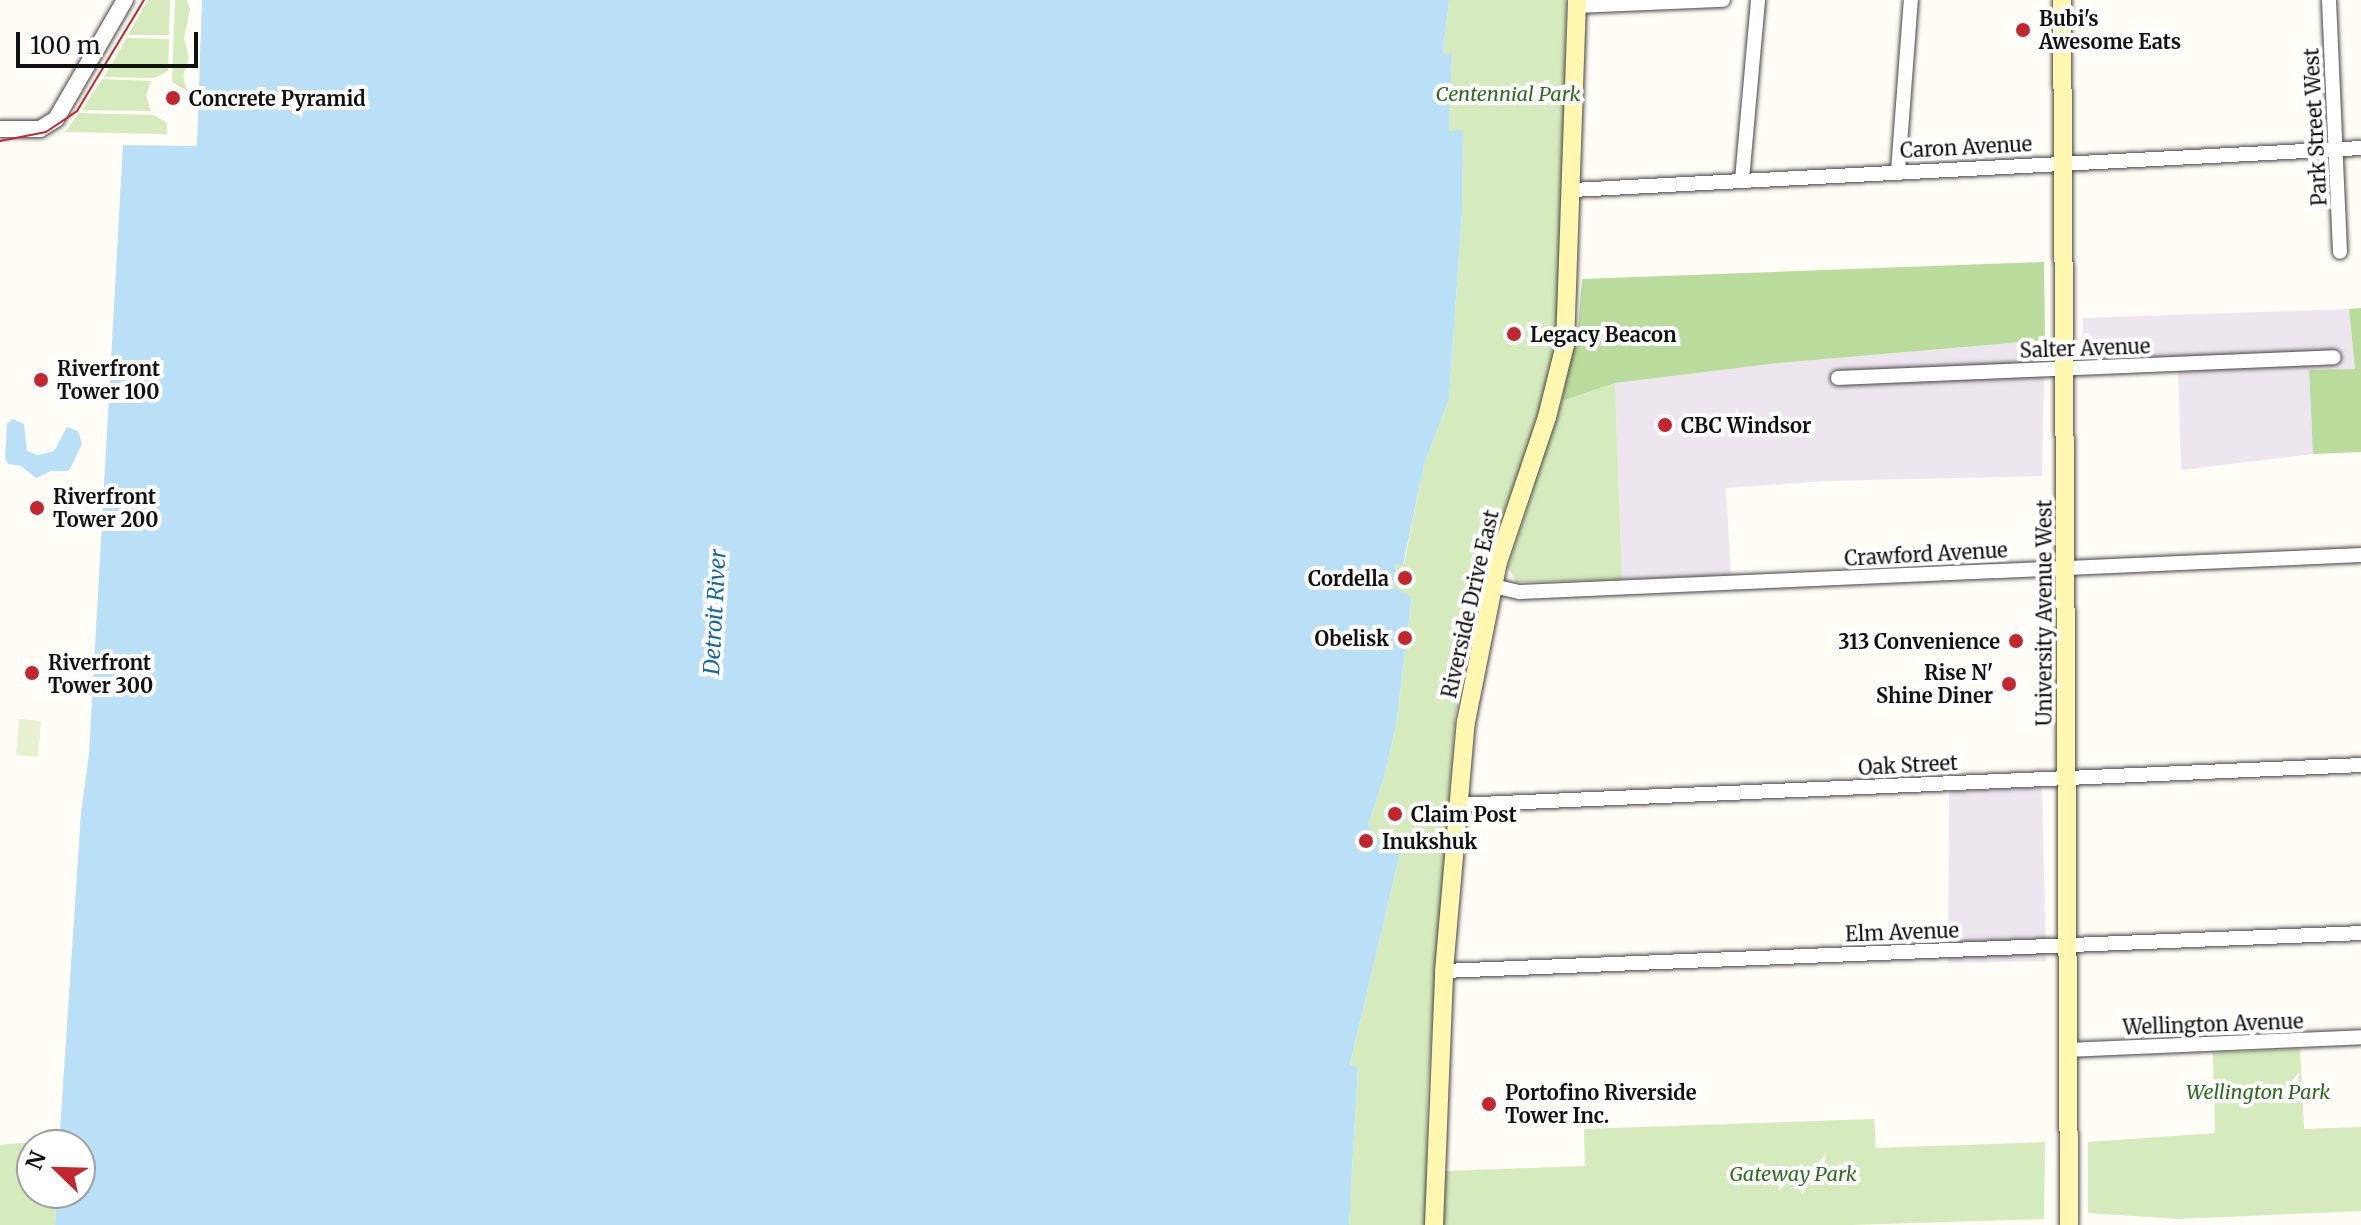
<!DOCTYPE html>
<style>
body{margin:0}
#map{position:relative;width:2361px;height:1225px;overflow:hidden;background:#fffdf5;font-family:Merriweather,serif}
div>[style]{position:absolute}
.industrial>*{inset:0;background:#eee6ef}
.green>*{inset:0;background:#d5ebbd}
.forest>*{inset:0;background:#b9dc9c}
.pitch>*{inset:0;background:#e6f2cf}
.water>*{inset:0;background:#b9e0f7}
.roads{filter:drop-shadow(0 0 2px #444) drop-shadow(0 0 2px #444)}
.minor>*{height:14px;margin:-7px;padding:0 7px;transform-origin:7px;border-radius:7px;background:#fff}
.tertiary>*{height:16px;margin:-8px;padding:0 8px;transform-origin:8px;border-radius:8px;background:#fff}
.secondary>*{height:18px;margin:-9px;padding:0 9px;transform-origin:9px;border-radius:9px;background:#fff6b0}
.tram>*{height:2px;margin:-1px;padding:0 1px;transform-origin:1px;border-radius:1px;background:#c4262e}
.dots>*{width:22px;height:22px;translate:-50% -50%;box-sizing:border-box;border:4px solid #fff;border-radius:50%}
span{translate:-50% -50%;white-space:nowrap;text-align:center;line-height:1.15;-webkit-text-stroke:8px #fff;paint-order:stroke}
.poi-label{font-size:20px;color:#111;font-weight:700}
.left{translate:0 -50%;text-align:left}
.right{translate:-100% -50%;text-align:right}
.park-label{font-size:20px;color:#2f6b1f;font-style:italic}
.street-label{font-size:20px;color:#111}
.water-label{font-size:22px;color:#1768a6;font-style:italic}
.north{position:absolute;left:16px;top:1129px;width:80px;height:80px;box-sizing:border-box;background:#fff;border:2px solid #a0a0a0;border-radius:50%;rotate:293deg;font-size:22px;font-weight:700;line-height:32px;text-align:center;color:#111}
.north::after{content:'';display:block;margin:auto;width:28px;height:36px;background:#c4262e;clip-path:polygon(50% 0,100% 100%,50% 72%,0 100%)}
.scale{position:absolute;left:16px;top:32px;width:182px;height:36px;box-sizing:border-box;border:4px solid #111;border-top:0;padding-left:10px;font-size:24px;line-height:28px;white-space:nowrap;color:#111;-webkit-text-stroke:6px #fff;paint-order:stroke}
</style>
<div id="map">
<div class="industrial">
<div style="clip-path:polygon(2349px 309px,2355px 369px,2309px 371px,2313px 454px,2181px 470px,2178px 370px,2082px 372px,2083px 318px)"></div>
<div style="clip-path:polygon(2045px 340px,2042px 476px,1827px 481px,1726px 488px,1731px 575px,1622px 580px,1615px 383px,1779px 363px)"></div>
<div style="clip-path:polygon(2042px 787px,2046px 961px,1948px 963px,1949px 792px)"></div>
</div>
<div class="green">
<div style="clip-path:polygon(148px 0,170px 0,169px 35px,128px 35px)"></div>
<div style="clip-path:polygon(175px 0,187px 0,190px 9px,184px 38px,189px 58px,183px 76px,187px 91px,172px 82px)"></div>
<div style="clip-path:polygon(1449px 0,1566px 0,1563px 281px,1554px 349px,1540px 408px,1491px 553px,1455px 715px,1427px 1094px,1426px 1225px,1349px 1225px,1358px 1067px,1350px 1064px,1401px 849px,1375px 836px,1368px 825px,1385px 774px,1396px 725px,1412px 598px,1392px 588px,1396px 564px,1404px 564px,1424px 465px,1449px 399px,1462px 212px,1463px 131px,1449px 131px,1452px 54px,1443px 54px)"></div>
<div style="clip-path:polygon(127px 38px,169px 39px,168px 71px,155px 78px,104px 77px)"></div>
<div style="clip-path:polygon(102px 79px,151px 81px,146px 96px,151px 111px,82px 110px)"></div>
<div style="clip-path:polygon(79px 113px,154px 115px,167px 123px,167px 134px,65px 132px)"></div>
<div style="clip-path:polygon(1615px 383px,1622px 580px,1516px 582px,1508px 567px,1562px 401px)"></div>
<div style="clip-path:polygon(2300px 1049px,2304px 1129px,2361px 1127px,2361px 1211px,2178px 1219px,2088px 1213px,2088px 1142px,2215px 1133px,2213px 1053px)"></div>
<div style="clip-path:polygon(1874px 1119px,1876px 1148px,2045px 1142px,2044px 1219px,1851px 1225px,1444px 1225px,1445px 1171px,1585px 1166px,1584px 1129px)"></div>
<div style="clip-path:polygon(59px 1139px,59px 1145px,32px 1145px,32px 1193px,57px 1193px,55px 1225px,0 1225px,0 1145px)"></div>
</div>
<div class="forest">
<div style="clip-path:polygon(2044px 262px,2045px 340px,1779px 363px,1615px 383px,1562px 401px,1578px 328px,1582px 279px)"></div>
<div style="clip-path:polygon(2361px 308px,2361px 452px,2313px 454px,2309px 370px,2355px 369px,2349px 309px)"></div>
</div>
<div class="pitch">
<div style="clip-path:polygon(19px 719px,41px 721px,38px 757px,16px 755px)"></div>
</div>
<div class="water">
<div style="clip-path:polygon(202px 0,1449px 0,1443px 54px,1452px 53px,1449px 131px,1463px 130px,1462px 212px,1449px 399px,1424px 465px,1403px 565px,1396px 564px,1393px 587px,1412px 597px,1396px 725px,1385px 774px,1368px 825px,1375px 836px,1401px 849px,1350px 1064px,1358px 1067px,1349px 1225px,55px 1225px,57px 1193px,80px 1193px,80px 1145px,59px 1145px,81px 813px,89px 754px,123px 145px,197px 146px)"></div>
<div style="clip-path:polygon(13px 419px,24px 424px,27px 451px,38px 455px,54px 451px,67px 427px,78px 431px,82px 444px,69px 471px,51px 471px,36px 478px,21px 466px,8px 464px,5px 458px,7px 424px)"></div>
</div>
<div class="roads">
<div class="minor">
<div style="left:2329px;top:0;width:252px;rotate:87.5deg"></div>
<div style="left:1577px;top:6px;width:146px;rotate:-2.4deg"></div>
<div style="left:1898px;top:171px;width:171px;rotate:-85.7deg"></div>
<div style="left:1742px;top:180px;width:181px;rotate:-84.9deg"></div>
<div style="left:1573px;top:190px;width:789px;rotate:-3.05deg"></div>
<div style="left:1838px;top:378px;width:496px;rotate:-2.4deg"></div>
<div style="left:1493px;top:586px;width:28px;rotate:13deg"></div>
<div style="left:1520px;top:592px;width:842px;rotate:-2.52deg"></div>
<div style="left:1457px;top:805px;width:905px;rotate:-2.53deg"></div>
<div style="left:1444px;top:971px;width:918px;rotate:-2.37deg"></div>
<div style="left:2068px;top:1050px;width:293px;rotate:-2.5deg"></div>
</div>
<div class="tertiary">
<div style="left:0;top:129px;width:40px"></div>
<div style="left:40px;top:129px;width:19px;rotate:-32deg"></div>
<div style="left:56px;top:119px;width:138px;rotate:-59.9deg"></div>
</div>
<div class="secondary">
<div style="left:2062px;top:0;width:1225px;rotate:89.67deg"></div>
<div style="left:1434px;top:1225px;width:254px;rotate:-87.7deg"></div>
<div style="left:1444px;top:971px;width:250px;rotate:-85deg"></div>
<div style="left:1466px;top:722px;width:163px;rotate:-78.7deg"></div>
<div style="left:1498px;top:562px;width:153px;rotate:-71.3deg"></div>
<div style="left:1547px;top:417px;width:74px;rotate:-76deg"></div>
<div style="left:1565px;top:345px;width:345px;rotate:-88deg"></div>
</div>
</div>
<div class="tram">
<div style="left:0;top:141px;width:47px;rotate:-11.1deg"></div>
<div style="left:46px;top:132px;width:37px;rotate:-34deg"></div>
<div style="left:77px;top:111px;width:130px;rotate:-58.9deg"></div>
</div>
<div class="dots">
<div style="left:2023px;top:30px;background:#c4262e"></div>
<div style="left:173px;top:98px;background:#c4262e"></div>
<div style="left:1514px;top:334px;background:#c4262e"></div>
<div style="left:41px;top:380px;background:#c4262e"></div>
<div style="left:1665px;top:425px;background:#c4262e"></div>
<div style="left:37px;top:508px;background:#c4262e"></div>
<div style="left:1405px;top:578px;background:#c4262e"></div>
<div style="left:1405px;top:638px;background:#c4262e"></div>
<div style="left:2016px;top:641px;background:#c4262e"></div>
<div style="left:32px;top:673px;background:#c4262e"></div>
<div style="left:2009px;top:684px;background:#c4262e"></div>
<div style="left:1395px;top:814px;background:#c4262e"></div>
<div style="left:1366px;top:841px;background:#c4262e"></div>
<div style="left:1489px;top:1104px;background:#c4262e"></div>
</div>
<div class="poi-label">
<span class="left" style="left:2039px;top:30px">Bubi's<br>Awesome Eats</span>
<span class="left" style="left:189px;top:98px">Concrete Pyramid</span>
<span class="left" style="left:1530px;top:334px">Legacy Beacon</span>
<span class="left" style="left:57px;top:380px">Riverfront<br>Tower 100</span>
<span class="left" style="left:1681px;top:425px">CBC Windsor</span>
<span class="left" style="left:53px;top:508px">Riverfront<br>Tower 200</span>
<span class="right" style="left:1389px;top:578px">Cordella</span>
<span class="right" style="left:1389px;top:638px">Obelisk</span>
<span class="right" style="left:2000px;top:641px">313 Convenience</span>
<span class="left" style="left:48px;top:674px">Riverfront<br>Tower 300</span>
<span class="right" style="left:1993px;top:684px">Rise N'<br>Shine Diner</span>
<span class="left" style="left:1411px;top:814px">Claim Post</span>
<span class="left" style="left:1382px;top:841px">Inukshuk</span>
<span class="left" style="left:1505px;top:1104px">Portofino Riverside<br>Tower Inc.</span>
</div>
<div class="park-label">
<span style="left:1508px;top:93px">Centennial Park</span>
<span style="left:2258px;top:1091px">Wellington Park</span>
<span style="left:1793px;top:1173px">Gateway Park</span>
</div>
<div class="street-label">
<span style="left:2315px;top:127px;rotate:-93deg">Park Street West</span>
<span style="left:1966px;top:147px;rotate:-3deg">Caron Avenue</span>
<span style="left:2085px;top:348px;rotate:-2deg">Salter Avenue</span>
<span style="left:1926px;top:554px;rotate:-3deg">Crawford Avenue</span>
<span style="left:1470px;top:604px;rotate:-77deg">Riverside Drive East</span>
<span style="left:2044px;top:613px;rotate:-90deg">University Avenue West</span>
<span style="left:1908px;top:765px;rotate:-3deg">Oak Street</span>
<span style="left:1902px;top:932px;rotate:-2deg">Elm Avenue</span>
<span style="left:2213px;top:1024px;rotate:-2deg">Wellington Avenue</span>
</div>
<div class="water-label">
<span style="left:715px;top:612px;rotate:-87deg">Detroit River</span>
</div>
<div class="north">N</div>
<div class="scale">100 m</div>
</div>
